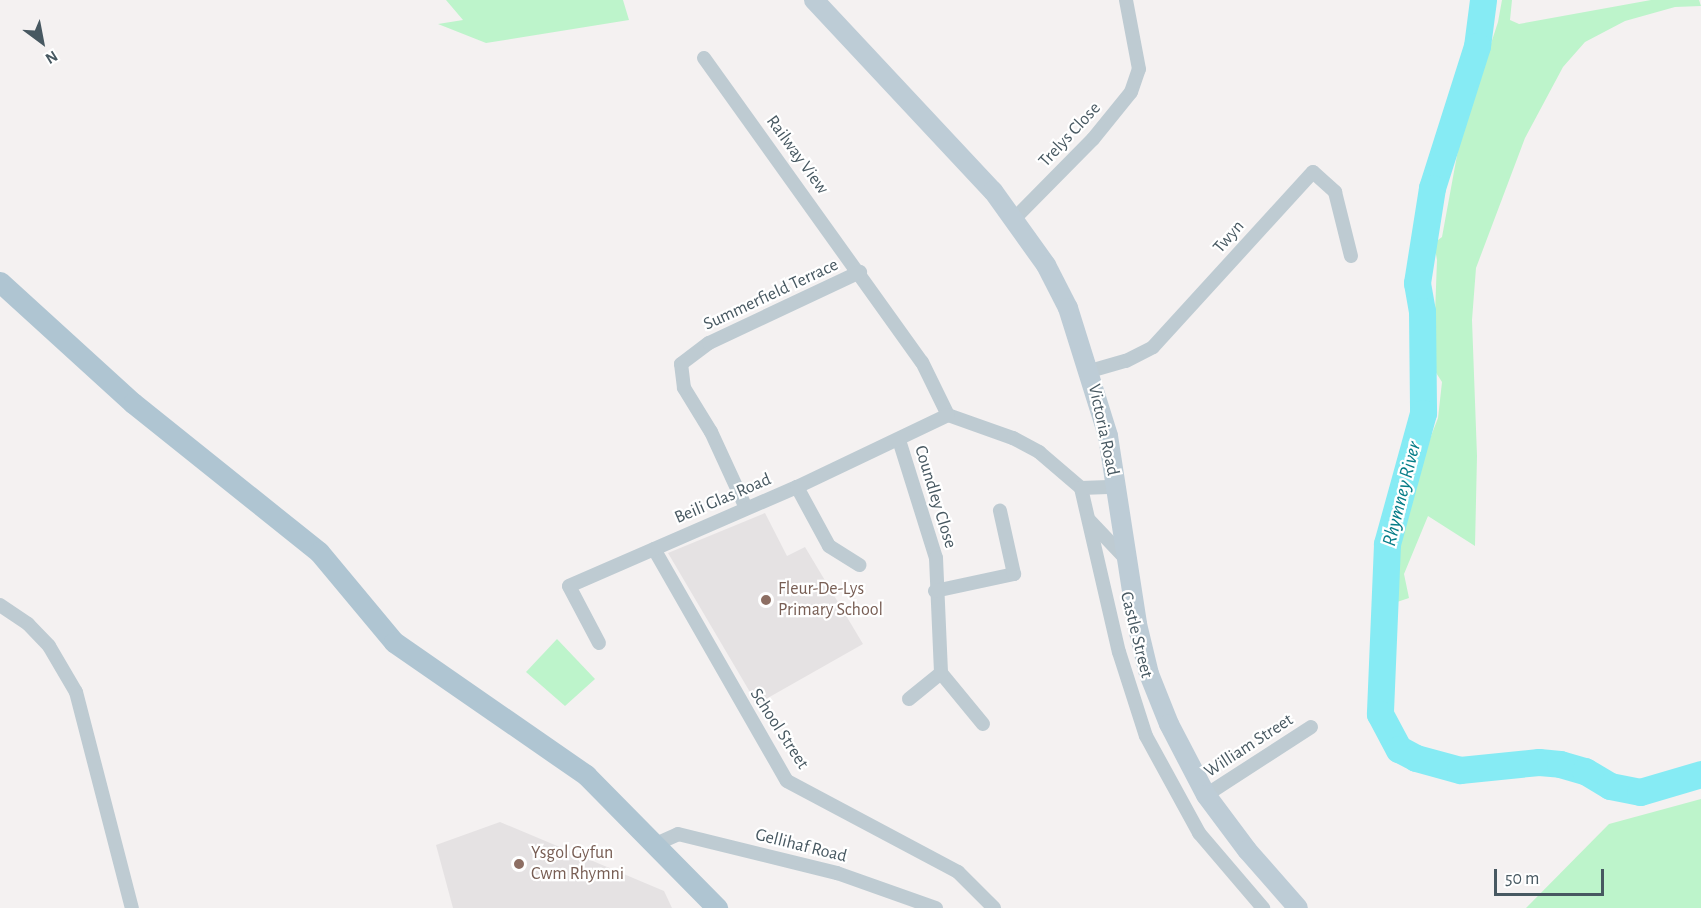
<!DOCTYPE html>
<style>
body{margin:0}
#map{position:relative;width:1701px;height:908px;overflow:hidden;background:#f4f1f1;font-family:"Alegreya Sans",sans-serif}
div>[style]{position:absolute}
.education>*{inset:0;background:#e5e2e3}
.green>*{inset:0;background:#bdf4cb}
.river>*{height:27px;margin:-13.5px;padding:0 13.5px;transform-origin:13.5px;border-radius:13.5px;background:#86ebf4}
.street>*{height:14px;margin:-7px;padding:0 7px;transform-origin:7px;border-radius:7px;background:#becbd2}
.secondary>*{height:20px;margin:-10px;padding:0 10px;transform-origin:10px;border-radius:10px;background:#bdccd6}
.primary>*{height:21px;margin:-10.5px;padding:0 10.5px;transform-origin:10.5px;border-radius:10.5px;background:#afc5d2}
.dots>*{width:16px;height:16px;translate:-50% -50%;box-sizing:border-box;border:3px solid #fff;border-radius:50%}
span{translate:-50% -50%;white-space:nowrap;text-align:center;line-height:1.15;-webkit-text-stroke:4.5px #fff;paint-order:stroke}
.street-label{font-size:18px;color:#475861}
.education-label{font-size:18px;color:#785e54}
.left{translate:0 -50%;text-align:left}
.water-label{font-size:20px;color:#057c87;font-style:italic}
.north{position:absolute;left:12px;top:12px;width:60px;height:60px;-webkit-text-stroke:4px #fff;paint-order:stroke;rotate:148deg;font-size:16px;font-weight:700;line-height:24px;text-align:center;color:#475861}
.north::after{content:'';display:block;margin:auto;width:21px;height:27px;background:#475861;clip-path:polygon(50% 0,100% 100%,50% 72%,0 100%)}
.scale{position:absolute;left:1494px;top:869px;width:110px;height:27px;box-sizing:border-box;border:3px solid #475861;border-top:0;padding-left:8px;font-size:18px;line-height:21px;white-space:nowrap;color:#475861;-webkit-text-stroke:4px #fff;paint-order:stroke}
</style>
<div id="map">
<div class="education">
<div style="clip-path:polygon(765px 513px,787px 556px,805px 547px,863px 644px,757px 704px,668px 553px)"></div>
<div style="clip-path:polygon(500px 822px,664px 891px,672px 908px,453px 908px,436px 845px)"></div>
</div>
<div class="green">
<div style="clip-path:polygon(446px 0,623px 0,629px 20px,486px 43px,438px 24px,463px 20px)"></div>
<div style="clip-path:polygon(1502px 0,1512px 0,1510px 20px,1519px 24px,1651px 0,1699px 0,1701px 6px,1675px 7px,1625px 21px,1585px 42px,1563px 67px,1525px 138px,1476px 268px,1472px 320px,1477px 456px,1475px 546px,1428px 516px,1404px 574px,1409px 598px,1397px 602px,1400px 544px,1411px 488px,1438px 418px,1442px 382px,1433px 368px,1437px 260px,1434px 243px,1442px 237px,1460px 139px,1498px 22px)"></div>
<div style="clip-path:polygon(557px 639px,595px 679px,565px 706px,526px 672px)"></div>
<div style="clip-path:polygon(1701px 799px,1701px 908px,1526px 908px,1609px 824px)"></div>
</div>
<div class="river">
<div style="left:1483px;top:0;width:46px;rotate:97.4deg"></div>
<div style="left:1477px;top:46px;width:149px;rotate:107.6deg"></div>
<div style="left:1432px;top:188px;width:96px;rotate:99deg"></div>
<div style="left:1417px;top:283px;width:28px;rotate:80deg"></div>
<div style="left:1422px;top:311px;width:102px;rotate:89.4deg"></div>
<div style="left:1423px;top:413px;width:136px;rotate:105.4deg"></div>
<div style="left:1387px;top:544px;width:170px;rotate:92.4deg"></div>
<div style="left:1380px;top:714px;width:40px;rotate:62deg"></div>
<div style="left:1399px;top:749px;width:19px;rotate:28deg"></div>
<div style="left:1416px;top:758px;width:46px;rotate:15.3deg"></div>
<div style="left:1460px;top:770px;width:79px;rotate:-5.8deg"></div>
<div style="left:1539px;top:762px;width:21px;rotate:5deg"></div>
<div style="left:1560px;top:764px;width:26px;rotate:16deg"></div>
<div style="left:1585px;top:771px;width:29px;rotate:31deg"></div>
<div style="left:1610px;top:786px;width:31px;rotate:11deg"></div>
<div style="left:1640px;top:792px;width:64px;rotate:-16.4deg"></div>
</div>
<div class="street">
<div style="left:704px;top:58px;width:374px;rotate:54.4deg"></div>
<div style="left:922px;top:362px;width:59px;rotate:63.9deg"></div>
<div style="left:1015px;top:218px;width:111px;rotate:-45.4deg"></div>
<div style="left:1093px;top:139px;width:60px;rotate:-51deg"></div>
<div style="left:1131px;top:92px;width:24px;rotate:-71deg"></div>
<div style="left:1139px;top:69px;width:70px;rotate:-100.7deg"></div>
<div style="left:1090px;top:371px;width:37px;rotate:-16deg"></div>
<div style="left:1126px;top:361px;width:30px;rotate:-27deg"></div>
<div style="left:1153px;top:347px;width:237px;rotate:-47.6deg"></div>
<div style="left:1313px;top:172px;width:30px;rotate:42deg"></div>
<div style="left:1335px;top:192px;width:66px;rotate:76deg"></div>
<div style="left:948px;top:415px;width:69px;rotate:19.5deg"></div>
<div style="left:1013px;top:438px;width:30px;rotate:28deg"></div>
<div style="left:1039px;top:452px;width:55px;rotate:40.6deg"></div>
<div style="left:1081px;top:488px;width:168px;rotate:77deg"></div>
<div style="left:1119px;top:652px;width:88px;rotate:72.2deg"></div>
<div style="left:1146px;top:736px;width:111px;rotate:61.3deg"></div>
<div style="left:1199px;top:833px;width:99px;rotate:49.5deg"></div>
<div style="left:899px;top:440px;width:124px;rotate:72.6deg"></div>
<div style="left:936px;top:558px;width:115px;rotate:87.5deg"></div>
<div style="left:941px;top:673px;width:66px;rotate:50.5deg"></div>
<div style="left:797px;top:487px;width:67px;rotate:61.5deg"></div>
<div style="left:829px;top:546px;width:36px;rotate:32deg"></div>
<div style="left:1081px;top:488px;width:34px;rotate:-2deg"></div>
<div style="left:746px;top:508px;width:84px;rotate:-114.7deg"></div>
<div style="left:711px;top:432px;width:52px;rotate:-121.5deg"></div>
<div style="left:684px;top:388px;width:24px;rotate:-97deg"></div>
<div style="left:681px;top:364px;width:35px;rotate:-37deg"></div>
<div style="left:709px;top:343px;width:167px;rotate:-25.2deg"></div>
<div style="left:1090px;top:521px;width:51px;rotate:46.6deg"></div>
<div style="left:654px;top:549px;width:267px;rotate:60.2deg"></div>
<div style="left:787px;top:781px;width:194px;rotate:28deg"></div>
<div style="left:958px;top:872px;width:51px;rotate:45deg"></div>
<div style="left:935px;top:591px;width:81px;rotate:-12.1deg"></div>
<div style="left:1014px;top:574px;width:65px;rotate:-102.5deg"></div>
<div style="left:0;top:605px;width:34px;rotate:34deg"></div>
<div style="left:28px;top:624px;width:30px;rotate:46deg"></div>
<div style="left:49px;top:646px;width:53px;rotate:59.6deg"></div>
<div style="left:76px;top:692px;width:223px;rotate:75.5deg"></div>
<div style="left:599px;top:643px;width:64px;rotate:-117.8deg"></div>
<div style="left:569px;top:586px;width:249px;rotate:-23.5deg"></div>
<div style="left:797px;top:487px;width:167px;rotate:-25.5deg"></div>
<div style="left:909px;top:699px;width:41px;rotate:-39.1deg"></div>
<div style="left:1206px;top:795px;width:125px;rotate:-32.9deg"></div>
<div style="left:656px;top:844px;width:24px;rotate:-24deg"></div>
<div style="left:678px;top:834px;width:164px;rotate:13.8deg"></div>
<div style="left:837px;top:873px;width:105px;rotate:19.5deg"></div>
</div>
<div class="secondary">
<div style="left:814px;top:0;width:262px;rotate:46.9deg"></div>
<div style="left:993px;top:191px;width:91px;rotate:54.4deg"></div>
<div style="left:1046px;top:265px;width:48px;rotate:62.9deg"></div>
<div style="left:1068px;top:308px;width:134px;rotate:72.6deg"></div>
<div style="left:1108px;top:436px;width:190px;rotate:81.2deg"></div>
<div style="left:1137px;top:624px;width:51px;rotate:76.5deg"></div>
<div style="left:1149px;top:674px;width:54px;rotate:68.2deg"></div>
<div style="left:1169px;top:724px;width:80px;rotate:62.5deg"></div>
<div style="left:1206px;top:795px;width:69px;rotate:53.3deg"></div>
<div style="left:1247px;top:850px;width:77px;rotate:48.7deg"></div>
</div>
<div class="primary">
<div style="left:0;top:282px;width:180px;rotate:42.3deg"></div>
<div style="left:133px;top:403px;width:238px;rotate:38.7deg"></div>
<div style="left:319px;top:552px;width:117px;rotate:50.2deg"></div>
<div style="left:394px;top:642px;width:234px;rotate:34.7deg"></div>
<div style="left:586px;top:775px;width:187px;rotate:45.4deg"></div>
</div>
<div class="dots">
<div style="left:766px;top:600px;background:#8d6e63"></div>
<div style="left:519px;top:864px;background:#8d6e63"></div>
</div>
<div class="street-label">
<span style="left:1070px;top:135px;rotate:-47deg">Trelys Close</span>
<span style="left:797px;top:155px;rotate:54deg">Railway View</span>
<span style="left:1229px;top:237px;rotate:-49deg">Twyn</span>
<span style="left:771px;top:295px;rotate:-25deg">Summerfield Terrace</span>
<span style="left:1103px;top:430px;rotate:78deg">Victoria Road</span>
<span style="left:935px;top:497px;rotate:73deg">Coundley Close</span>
<span style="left:723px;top:499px;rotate:-23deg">Beili Glas Road</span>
<span style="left:1136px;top:635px;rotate:76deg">Castle Street</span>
<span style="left:779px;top:729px;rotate:57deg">School Street</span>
<span style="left:1249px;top:746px;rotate:-33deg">William Street</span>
<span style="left:801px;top:846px;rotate:14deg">Gellihaf Road</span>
</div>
<div class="education-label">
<span class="left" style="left:778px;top:600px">Fleur-De-Lys<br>Primary School</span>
<span class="left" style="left:531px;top:864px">Ysgol Gyfun<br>Cwm Rhymni</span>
</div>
<div class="water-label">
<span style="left:1402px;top:494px;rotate:-76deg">Rhymney River</span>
</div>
<div class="north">N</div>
<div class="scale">50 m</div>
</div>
